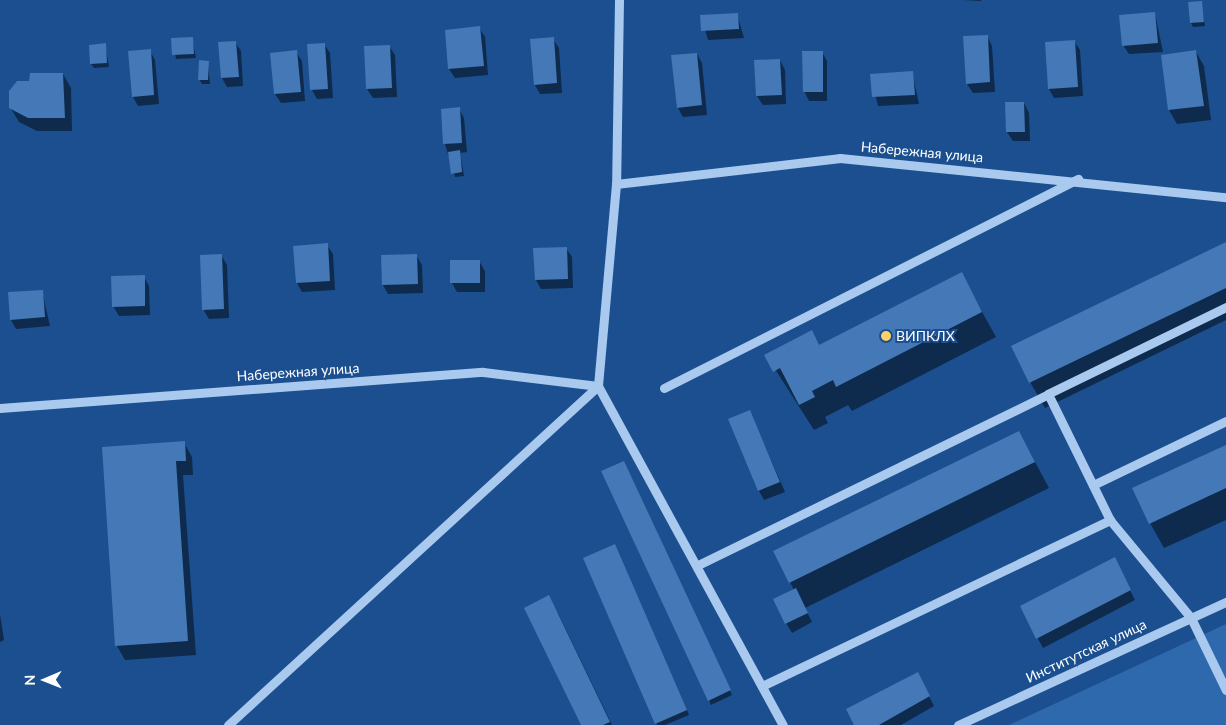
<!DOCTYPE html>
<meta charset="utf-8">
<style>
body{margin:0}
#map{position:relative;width:1226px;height:725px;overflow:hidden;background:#1b4f8f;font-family:Lato,sans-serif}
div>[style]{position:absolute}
.green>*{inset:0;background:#2e69ad}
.shadow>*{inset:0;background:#0007}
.building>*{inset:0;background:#4478b7}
.minor>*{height:9px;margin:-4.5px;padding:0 4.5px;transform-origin:4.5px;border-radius:4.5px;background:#a9c9ee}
.dots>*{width:14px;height:14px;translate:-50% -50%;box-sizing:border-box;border:2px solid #1b4f8f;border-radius:50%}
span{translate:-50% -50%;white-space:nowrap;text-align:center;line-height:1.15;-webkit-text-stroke:4px #1b4f8f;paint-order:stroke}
.street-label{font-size:14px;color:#fff}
.poi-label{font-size:14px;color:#fff}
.left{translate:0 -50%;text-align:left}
.north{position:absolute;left:20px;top:655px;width:50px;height:50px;-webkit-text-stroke:4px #1b4f8f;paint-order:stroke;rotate:269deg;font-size:14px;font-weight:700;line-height:20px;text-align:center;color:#fff}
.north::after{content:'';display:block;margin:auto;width:18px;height:22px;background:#fff;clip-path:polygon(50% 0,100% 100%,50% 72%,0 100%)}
</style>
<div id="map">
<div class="green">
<div style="clip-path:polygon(1226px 624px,1226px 725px,1009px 725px)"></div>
</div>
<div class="shadow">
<div style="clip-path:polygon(963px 0,981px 0,981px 1px)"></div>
<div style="clip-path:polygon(1201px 2px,1205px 26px,1193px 27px,1191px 23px)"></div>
<div style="clip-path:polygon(737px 14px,744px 38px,708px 40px,701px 16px)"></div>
<div style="clip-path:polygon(1155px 14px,1163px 52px,1129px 54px,1123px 45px)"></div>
<div style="clip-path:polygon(479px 28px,485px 37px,488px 75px,455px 78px,449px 69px)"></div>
<div style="clip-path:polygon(987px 36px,992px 46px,995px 92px,973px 93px,967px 84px)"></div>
<div style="clip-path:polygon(192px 38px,196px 58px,176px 59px,173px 39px)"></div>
<div style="clip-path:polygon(553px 39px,559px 48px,562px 93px,540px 94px,535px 85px)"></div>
<div style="clip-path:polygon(1074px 41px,1080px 50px,1083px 96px,1054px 98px,1049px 89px,1046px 43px)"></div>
<div style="clip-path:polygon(235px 42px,241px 51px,243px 86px,227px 87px,222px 78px)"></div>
<div style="clip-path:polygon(324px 44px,330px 53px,333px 98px,317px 99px,312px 90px)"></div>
<div style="clip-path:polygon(105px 45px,109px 67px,94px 68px,91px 64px)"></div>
<div style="clip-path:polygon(389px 46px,395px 55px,397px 97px,373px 98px,367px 89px)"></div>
<div style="clip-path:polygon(150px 51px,155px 60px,159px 104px,138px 106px,133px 97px)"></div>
<div style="clip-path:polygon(296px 52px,302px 61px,305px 101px,281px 103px,275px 94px)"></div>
<div style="clip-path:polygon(822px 52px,827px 61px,827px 101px,809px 101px,804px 91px)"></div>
<div style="clip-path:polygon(1196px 52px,1204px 66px,1211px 120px,1177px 124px,1169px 110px,1162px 56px)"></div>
<div style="clip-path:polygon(697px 54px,702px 63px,707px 115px,683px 117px,678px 108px)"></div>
<div style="clip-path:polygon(780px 60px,785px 70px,786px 104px,763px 105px,757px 96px)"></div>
<div style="clip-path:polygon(208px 62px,210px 84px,202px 84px,199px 79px)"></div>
<div style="clip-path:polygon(912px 72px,919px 104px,878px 106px,871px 75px)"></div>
<div style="clip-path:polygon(63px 74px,71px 88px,72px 131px,37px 131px,19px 122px,10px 107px,30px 82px)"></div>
<div style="clip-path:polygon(1024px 103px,1029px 113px,1030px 141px,1013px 141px,1007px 132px)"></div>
<div style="clip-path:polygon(459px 109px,464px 118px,467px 152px,460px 153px,464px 176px,455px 177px,445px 144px)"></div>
<div style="clip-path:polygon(1226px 244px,1226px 320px,1045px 408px,1030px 382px)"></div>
<div style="clip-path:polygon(327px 245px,333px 254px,335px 290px,302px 292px,297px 283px,294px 247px)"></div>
<div style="clip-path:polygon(566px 248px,572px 257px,573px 288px,541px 289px,536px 280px,535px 249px)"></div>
<div style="clip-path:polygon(221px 255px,227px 265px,229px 318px,209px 319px,203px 309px)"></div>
<div style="clip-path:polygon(416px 255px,422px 265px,423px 293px,388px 294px,383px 285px,382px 257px)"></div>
<div style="clip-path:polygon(479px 261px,485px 271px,485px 292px,457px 292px,452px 283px)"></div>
<div style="clip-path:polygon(961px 274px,996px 337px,852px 411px,848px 405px,825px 417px,828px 423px,814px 430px,766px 355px,820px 346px)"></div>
<div style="clip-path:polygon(144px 277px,149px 286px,150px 315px,119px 316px,113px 306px)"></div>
<div style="clip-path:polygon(42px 291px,50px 326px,16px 329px,11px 320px)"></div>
<div style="clip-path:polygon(750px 412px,785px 492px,764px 500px,759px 491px)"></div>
<div style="clip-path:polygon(1019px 432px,1049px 488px,805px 608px,812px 622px,792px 633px,786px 623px,794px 590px,790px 582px)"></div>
<div style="clip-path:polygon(184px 443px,192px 457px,193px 475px,183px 475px,196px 655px,125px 660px,117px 646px,103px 448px)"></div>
<div style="clip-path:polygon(1226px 446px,1226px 520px,1164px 548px,1150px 523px)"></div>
<div style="clip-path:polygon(626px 466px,732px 695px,711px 705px,709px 700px)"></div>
<div style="clip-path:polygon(616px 550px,689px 715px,665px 725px,657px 725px,584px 559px)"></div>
<div style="clip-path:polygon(1119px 568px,1135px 600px,1043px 648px,1021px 607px)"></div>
<div style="clip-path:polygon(557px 611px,612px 725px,582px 725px)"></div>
<div style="clip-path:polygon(0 614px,4px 640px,0 642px)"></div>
<div style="clip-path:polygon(922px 683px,934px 706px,901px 725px,856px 725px)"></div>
</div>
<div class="building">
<div style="clip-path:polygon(1202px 1px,1204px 22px,1190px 23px,1188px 2px)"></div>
<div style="clip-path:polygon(1155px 12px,1158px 43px,1122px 46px,1119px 15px)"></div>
<div style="clip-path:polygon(738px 13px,739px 29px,701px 31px,700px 15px)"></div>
<div style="clip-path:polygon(480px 26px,484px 66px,448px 69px,445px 30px)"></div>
<div style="clip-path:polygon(988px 35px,990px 82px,966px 84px,963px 36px)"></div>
<div style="clip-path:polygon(193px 37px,194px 54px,172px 55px,171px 38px)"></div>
<div style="clip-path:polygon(554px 37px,557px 83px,534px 85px,530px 39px)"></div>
<div style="clip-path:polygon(1075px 40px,1078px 87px,1048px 89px,1045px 42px)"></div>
<div style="clip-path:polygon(236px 41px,239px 77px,221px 78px,218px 42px)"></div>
<div style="clip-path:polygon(106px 43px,107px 63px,90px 64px,89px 45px)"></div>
<div style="clip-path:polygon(325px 43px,328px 89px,310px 90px,307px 44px)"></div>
<div style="clip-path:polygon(390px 45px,392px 88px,366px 89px,364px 46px)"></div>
<div style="clip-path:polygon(151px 49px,154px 95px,132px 97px,128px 51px)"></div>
<div style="clip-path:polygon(297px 50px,301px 92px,274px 94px,270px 53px)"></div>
<div style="clip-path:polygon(1196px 50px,1204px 106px,1168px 110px,1161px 55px)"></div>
<div style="clip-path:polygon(802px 51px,823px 51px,823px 92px,803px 92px)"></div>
<div style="clip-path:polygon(697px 53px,702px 105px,677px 108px,671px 55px)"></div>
<div style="clip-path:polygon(780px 59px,782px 95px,756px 96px,754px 60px)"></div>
<div style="clip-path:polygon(199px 60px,209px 61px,208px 80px,198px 80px)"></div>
<div style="clip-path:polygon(913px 71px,915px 95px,872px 97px,870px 74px)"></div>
<div style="clip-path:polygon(30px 73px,63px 73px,65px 118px,28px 118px,9px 108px,9px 91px,17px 81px,29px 81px)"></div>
<div style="clip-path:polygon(1005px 102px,1024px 102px,1025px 132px,1006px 132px)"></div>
<div style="clip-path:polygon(460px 107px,462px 143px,443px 144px,441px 109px)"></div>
<div style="clip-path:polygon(460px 150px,462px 172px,451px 174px,448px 152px)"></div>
<div style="clip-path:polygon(1226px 242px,1226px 288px,1029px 383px,1011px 346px)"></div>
<div style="clip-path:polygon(328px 243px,330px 281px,296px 283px,293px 246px)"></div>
<div style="clip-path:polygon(567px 247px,568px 279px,535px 280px,533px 248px)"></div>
<div style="clip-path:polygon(222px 254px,224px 309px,202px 310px,200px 255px)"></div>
<div style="clip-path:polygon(417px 254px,418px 284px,382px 285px,381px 255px)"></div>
<div style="clip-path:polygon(450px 260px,480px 260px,480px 283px,450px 283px)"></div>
<div style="clip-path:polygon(962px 272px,982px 312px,836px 387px,833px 380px,812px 391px,815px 397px,799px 405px,780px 368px,773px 372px,764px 355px,812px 330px,819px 345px)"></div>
<div style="clip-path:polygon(145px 275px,145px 306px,112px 307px,111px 276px)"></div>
<div style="clip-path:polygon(43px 290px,45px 317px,10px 320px,8px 292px)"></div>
<div style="clip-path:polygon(750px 410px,780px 482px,758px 491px,728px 419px)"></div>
<div style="clip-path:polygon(1019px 431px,1035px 462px,789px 583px,773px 551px)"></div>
<div style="clip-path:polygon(185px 441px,186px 461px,176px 461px,188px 641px,115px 646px,102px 447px)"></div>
<div style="clip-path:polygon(1226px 445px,1226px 488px,1149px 524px,1132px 488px)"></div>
<div style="clip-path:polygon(624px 461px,731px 690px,708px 701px,601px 471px)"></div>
<div style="clip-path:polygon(615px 544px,687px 710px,655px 724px,583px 558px)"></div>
<div style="clip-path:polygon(1115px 557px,1131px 590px,1036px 639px,1020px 606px)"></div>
<div style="clip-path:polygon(796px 588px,808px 613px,785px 624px,773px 599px)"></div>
<div style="clip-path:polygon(549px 595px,610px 722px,603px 725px,581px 725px,524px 608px)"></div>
<div style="clip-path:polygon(918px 672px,930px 696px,879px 725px,854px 725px,846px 709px)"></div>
</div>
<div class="minor">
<div style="left:619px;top:0;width:184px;rotate:90.9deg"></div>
<div style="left:616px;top:184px;width:203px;rotate:95.1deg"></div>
<div style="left:598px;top:386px;width:386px;rotate:61.4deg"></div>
<div style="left:616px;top:184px;width:226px;rotate:-6.6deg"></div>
<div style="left:840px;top:158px;width:388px;rotate:5.8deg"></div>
<div style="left:1226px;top:307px;width:198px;rotate:154deg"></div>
<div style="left:1048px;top:394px;width:140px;rotate:63.8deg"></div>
<div style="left:1110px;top:520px;width:127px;rotate:50.4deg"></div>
<div style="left:1191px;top:618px;width:80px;rotate:64.1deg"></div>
<div style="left:664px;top:388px;width:464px;rotate:-26.8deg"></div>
<div style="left:0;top:408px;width:484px;rotate:-4.3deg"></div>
<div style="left:483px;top:372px;width:116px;rotate:6.9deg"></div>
<div style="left:1093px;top:485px;width:148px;rotate:-25.7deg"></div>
<div style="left:698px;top:565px;width:390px;rotate:-26deg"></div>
<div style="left:762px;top:686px;width:386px;rotate:-25.5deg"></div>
<div style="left:228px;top:725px;width:502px;rotate:-42.5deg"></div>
<div style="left:958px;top:725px;width:295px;rotate:-24.7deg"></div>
</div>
<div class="dots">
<div style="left:886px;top:336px;background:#ffd166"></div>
</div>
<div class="street-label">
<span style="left:922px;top:152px;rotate:5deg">Набережная улица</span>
<span style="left:298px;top:372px;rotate:-4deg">Набережная улица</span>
<span style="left:1086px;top:651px;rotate:-25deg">Институтская улица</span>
</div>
<div class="poi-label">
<span class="left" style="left:896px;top:336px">ВИПКЛХ</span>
</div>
<div class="north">N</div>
</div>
